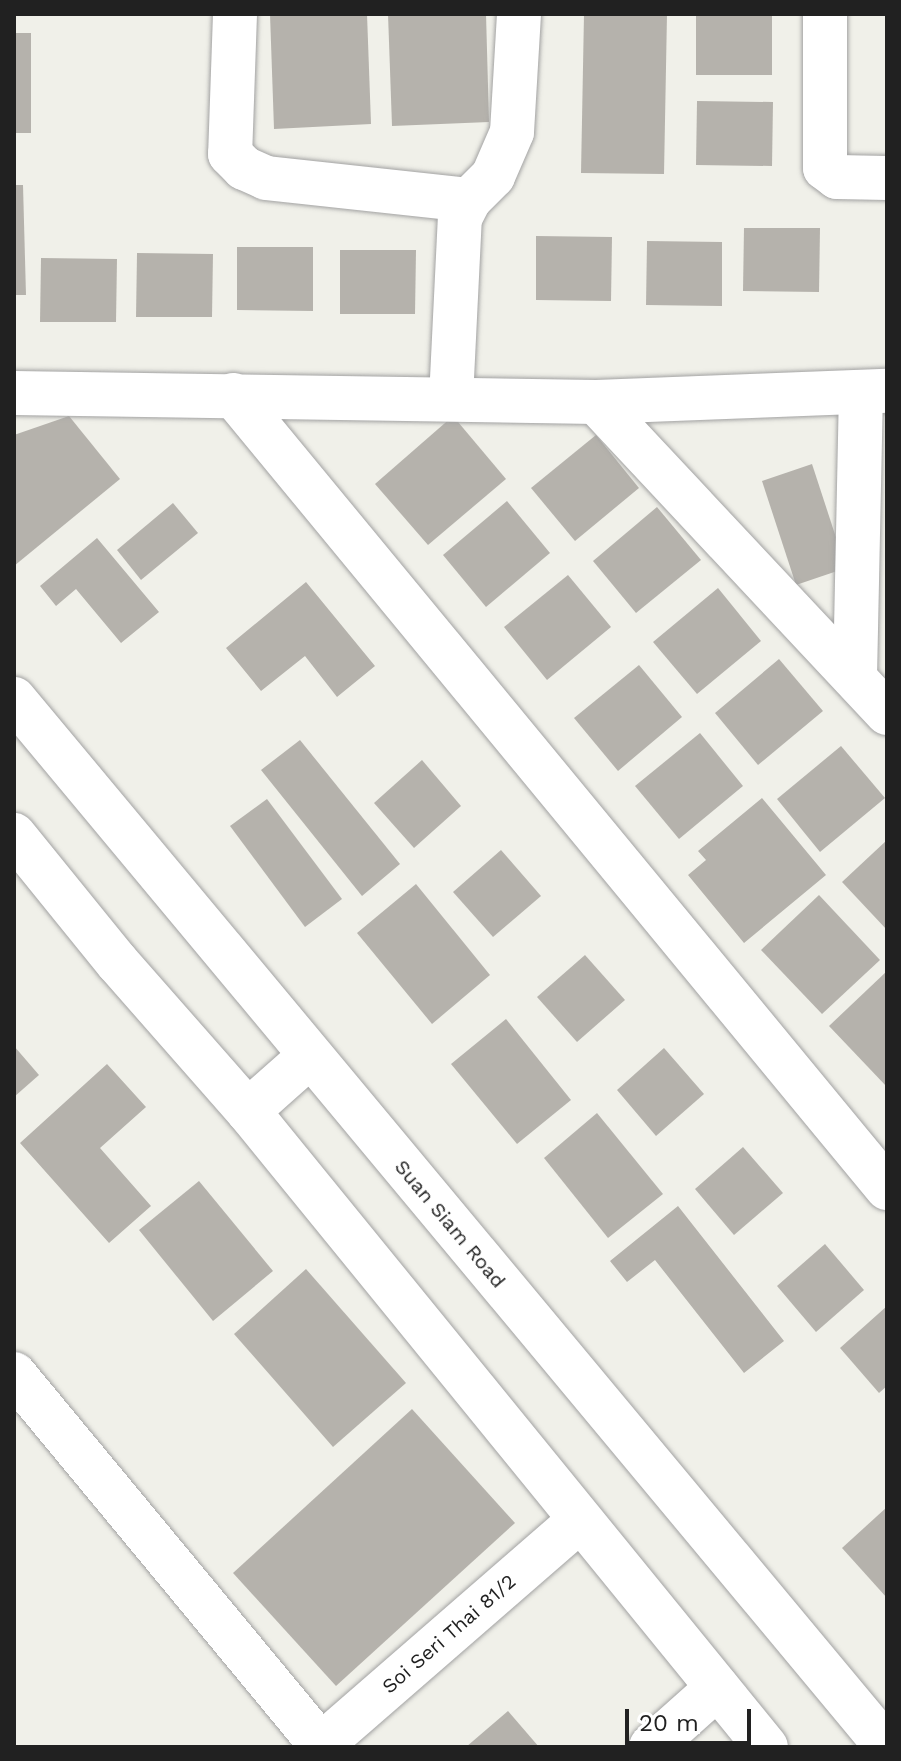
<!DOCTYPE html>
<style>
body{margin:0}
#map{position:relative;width:901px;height:1761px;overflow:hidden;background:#f0f0e9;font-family:"Work Sans",sans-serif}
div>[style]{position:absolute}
.building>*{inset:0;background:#b5b2ac}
.roads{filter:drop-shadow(0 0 2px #a2a2a2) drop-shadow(0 0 2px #a2a2a2)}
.minor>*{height:44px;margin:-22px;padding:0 22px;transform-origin:22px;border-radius:22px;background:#fff}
.tertiary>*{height:44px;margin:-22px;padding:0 22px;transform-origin:22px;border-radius:22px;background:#fff}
span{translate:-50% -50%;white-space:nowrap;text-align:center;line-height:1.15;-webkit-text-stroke:7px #fff;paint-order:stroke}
.street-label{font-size:20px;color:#212121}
.frame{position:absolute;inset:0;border:16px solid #212121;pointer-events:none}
.scale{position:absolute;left:625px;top:1709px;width:126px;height:36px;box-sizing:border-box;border:4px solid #212121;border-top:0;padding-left:10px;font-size:24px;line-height:28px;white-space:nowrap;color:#212121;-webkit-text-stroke:6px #fff;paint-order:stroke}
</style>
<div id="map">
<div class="building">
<div style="clip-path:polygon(270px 14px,367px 14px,371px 124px,274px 129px)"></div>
<div style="clip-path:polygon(388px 14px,486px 14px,489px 122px,392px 126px)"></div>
<div style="clip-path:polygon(584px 14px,667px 14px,664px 174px,581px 173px)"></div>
<div style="clip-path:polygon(696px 14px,772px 14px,772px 75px,696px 75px)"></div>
<div style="clip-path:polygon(14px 33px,31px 33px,31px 133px,14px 133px)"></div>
<div style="clip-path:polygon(697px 101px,773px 102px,772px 166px,696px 165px)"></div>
<div style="clip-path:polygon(14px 185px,23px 185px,26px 295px,14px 295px)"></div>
<div style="clip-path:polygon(744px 228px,820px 228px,819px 292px,743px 291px)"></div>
<div style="clip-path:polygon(536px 236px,612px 237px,611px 301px,536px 300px)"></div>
<div style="clip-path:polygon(647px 241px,722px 242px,722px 306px,646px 305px)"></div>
<div style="clip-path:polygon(237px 247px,313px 247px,313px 311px,237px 310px)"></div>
<div style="clip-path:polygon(340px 250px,416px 250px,415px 314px,340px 314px)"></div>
<div style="clip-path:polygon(137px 253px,213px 254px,212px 317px,136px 317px)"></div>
<div style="clip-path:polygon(41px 258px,117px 259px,116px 322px,40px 322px)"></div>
<div style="clip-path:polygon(69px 416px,120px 479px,14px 566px,14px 435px)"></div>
<div style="clip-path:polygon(453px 416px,506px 479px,428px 545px,375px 484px)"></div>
<div style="clip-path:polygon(596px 435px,639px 488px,575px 541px,531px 488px)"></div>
<div style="clip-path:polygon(812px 464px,846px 568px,796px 585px,762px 481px)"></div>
<div style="clip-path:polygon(507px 501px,550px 553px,486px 607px,443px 555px)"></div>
<div style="clip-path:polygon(173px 503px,198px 533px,141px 580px,117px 550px)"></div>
<div style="clip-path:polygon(657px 507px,701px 560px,636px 613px,593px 561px)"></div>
<div style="clip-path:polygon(97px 538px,159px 612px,121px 643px,76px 589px,56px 606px,40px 586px)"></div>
<div style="clip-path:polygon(568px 575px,611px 627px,547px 680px,504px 627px)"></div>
<div style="clip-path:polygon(306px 582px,375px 666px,337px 697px,305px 656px,261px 691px,226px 648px)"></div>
<div style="clip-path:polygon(718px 588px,761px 641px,697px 694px,653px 642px)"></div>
<div style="clip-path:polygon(779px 659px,823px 711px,758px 765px,715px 713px)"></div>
<div style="clip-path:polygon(639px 665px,682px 717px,618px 771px,574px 718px)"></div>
<div style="clip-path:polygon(700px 733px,743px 786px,679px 839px,635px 786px)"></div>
<div style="clip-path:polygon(300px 740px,400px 864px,362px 896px,261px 770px)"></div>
<div style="clip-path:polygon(841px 746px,885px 798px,820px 852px,777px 799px)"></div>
<div style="clip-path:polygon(422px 760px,461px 806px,414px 848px,374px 803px)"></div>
<div style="clip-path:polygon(762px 798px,826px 875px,744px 943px,688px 875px,706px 860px,698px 851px)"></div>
<div style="clip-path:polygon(267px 799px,342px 899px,305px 927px,230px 826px)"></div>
<div style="clip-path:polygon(887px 840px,887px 930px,842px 882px)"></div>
<div style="clip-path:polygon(501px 850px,541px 896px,493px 937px,453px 892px)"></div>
<div style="clip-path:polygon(416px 884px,490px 975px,432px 1024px,357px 933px)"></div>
<div style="clip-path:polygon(819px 895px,880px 960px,822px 1014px,761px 950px)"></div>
<div style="clip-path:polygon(585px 955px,625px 1000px,577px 1042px,537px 997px)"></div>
<div style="clip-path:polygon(887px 971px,887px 1087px,829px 1026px)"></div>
<div style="clip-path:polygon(506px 1019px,571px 1100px,517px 1144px,451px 1064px)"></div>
<div style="clip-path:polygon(14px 1046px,39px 1075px,14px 1097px)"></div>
<div style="clip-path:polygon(664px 1048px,704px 1094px,656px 1136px,617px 1090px)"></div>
<div style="clip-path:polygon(107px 1064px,146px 1107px,100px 1148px,151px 1206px,109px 1243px,20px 1143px)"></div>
<div style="clip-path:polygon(597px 1113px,663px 1194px,608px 1238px,544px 1158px)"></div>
<div style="clip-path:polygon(743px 1147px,783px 1193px,734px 1235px,695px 1189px)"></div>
<div style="clip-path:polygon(199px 1181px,273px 1271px,213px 1321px,139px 1230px)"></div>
<div style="clip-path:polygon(678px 1206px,784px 1341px,744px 1373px,655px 1260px,627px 1282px,610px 1261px)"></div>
<div style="clip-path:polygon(825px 1244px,864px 1290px,816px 1332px,777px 1286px)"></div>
<div style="clip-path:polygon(306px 1269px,406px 1383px,333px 1447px,234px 1334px)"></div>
<div style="clip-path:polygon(887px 1306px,887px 1386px,879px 1393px,840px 1348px)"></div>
<div style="clip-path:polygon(412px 1409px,515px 1523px,336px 1686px,233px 1573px)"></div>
<div style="clip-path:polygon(887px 1507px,887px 1598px,842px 1548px)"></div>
<div style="clip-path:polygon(508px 1711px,539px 1747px,466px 1747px)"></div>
</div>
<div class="roads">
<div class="minor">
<div style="left:235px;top:14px;width:140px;rotate:92deg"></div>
<div style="left:230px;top:154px;width:20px;rotate:45deg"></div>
<div style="left:244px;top:168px;width:24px;rotate:24deg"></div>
<div style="left:266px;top:178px;width:204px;rotate:6.2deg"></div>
<div style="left:825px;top:14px;width:154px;rotate:90deg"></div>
<div style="left:825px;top:168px;width:15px;rotate:37deg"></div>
<div style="left:837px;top:177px;width:50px;rotate:1.1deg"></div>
<div style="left:14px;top:393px;width:582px;rotate:0.89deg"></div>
<div style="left:596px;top:402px;width:291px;rotate:-2.2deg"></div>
<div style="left:233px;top:395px;width:1028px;rotate:50.49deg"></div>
<div style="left:451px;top:399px;width:181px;rotate:-87.2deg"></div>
<div style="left:460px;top:218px;width:20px;rotate:-63deg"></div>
<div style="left:469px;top:200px;width:34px;rotate:-45deg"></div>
<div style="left:493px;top:176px;width:48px;rotate:-66.6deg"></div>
<div style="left:512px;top:132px;width:118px;rotate:-86.6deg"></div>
<div style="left:596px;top:402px;width:426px;rotate:46.9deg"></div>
<div style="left:855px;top:677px;width:285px;rotate:-88.8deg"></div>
<div style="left:14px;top:1374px;width:484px;rotate:50.4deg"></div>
<div style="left:319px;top:1747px;width:344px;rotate:-41deg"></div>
<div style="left:651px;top:1747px;width:89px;rotate:-41.8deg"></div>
</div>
<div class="tertiary">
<div style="left:14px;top:699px;width:1364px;rotate:50.21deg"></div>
<div style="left:14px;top:835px;width:164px;rotate:51deg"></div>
<div style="left:117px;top:962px;width:198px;rotate:48.7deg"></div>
<div style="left:248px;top:1111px;width:820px;rotate:50.84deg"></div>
<div style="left:248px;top:1111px;width:83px;rotate:-41.6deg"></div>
</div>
</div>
<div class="street-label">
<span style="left:450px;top:1224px;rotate:50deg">Suan Siam Road</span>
<span style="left:449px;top:1634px;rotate:-41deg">Soi Seri Thai 81/2</span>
</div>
<div class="frame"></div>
<div class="scale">20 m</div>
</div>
